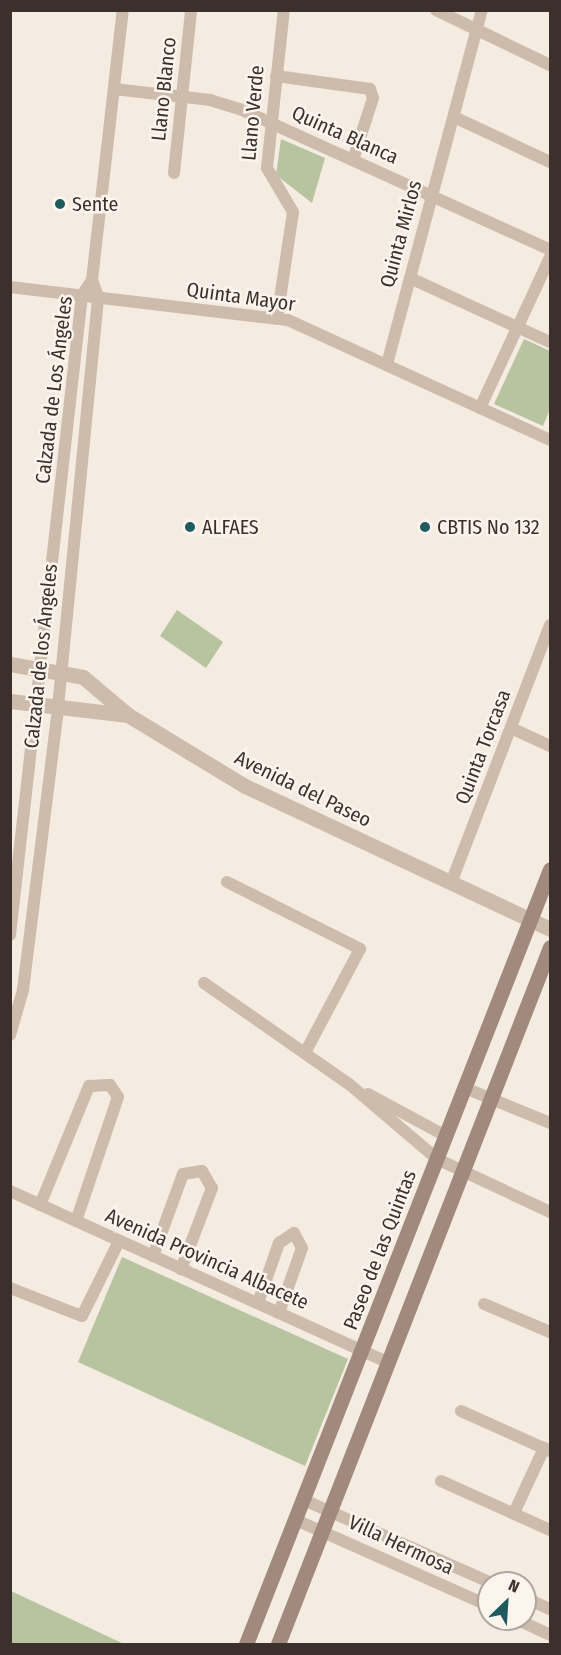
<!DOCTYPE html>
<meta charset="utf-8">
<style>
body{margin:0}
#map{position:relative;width:561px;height:1655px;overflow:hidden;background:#f4ebe1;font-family:"Fira Sans Condensed",sans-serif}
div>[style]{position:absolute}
.green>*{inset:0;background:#b8c4a0}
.minor>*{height:12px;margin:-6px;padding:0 6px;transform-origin:6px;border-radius:6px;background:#cdbbac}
.tertiary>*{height:15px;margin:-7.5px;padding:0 7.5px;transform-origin:7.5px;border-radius:7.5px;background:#cdbbac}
.secondary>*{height:15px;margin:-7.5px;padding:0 7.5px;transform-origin:7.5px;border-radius:7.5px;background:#a18a7d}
.dots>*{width:16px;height:16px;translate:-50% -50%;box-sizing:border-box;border:3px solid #fbf5ee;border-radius:50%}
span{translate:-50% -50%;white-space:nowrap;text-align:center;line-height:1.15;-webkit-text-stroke:5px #fbf5ee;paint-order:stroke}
.street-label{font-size:20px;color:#3b302b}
.poi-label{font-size:20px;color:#3b302b}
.left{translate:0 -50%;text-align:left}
.frame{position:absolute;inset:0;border:12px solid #3b302b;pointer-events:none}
.north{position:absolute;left:477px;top:1571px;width:60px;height:60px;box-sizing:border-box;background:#fbf5ee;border:2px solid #aea6a0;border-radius:50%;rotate:25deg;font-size:16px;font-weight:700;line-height:24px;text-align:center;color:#3b302b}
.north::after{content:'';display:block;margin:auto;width:21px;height:27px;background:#1f5a5e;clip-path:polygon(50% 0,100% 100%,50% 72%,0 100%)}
</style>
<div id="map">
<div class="green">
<div style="clip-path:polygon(281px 139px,325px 158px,312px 203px,276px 175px)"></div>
<div style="clip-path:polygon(524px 339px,550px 351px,550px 409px,543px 426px,494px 404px)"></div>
<div style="clip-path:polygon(177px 610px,223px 642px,206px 668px,160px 636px)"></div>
<div style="clip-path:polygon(122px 1257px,348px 1359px,305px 1466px,78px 1362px)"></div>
<div style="clip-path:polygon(10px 1591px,11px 1591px,124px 1644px,11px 1644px)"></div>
</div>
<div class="minor">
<div style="left:436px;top:10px;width:127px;rotate:25.8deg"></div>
<div style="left:276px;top:76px;width:95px;rotate:7.9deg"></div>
<div style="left:370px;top:89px;width:9px;rotate:72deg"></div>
<div style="left:373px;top:98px;width:65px;rotate:107.9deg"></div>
<div style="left:114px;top:89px;width:97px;rotate:6.5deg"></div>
<div style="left:210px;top:100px;width:34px;rotate:17deg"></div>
<div style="left:242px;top:110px;width:338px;rotate:24.4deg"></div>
<div style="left:454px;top:117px;width:106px;rotate:25.1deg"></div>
<div style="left:174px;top:173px;width:164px;rotate:-84deg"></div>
<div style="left:410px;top:278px;width:154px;rotate:24.6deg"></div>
<div style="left:10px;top:287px;width:280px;rotate:6.8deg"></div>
<div style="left:288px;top:320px;width:288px;rotate:24.6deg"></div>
<div style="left:277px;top:319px;width:108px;rotate:-81.5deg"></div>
<div style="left:293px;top:212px;width:51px;rotate:-120.6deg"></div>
<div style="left:267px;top:168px;width:159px;rotate:-83.9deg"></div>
<div style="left:387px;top:364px;width:367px;rotate:-75deg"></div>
<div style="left:480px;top:408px;width:166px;rotate:-65.1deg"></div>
<div style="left:511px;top:728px;width:43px;rotate:24.8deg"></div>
<div style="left:227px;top:882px;width:149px;rotate:26.7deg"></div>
<div style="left:360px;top:949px;width:118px;rotate:117.9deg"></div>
<div style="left:451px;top:883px;width:276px;rotate:-69deg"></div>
<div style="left:10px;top:935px;width:644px;rotate:-83.58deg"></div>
<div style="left:82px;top:295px;width:18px;rotate:-56deg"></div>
<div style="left:92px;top:280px;width:272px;rotate:-83.5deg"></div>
<div style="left:204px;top:983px;width:177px;rotate:34.9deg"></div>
<div style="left:349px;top:1084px;width:116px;rotate:40.4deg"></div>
<div style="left:437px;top:1159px;width:125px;rotate:25.1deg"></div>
<div style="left:10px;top:1035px;width:47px;rotate:-73.9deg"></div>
<div style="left:23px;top:990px;width:285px;rotate:-82.9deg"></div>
<div style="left:58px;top:707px;width:412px;rotate:-84.4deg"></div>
<div style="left:98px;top:297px;width:18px;rotate:-109deg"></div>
<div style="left:465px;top:1088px;width:92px;rotate:22.4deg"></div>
<div style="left:368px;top:1094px;width:89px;rotate:28.3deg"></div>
<div style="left:10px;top:1191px;width:414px;rotate:24.4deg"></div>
<div style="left:40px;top:1205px;width:129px;rotate:-67.6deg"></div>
<div style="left:89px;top:1086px;width:21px;rotate:-3deg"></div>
<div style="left:110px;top:1085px;width:14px;rotate:56deg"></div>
<div style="left:118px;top:1097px;width:131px;rotate:108.7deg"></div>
<div style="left:153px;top:1256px;width:87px;rotate:-69.9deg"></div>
<div style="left:183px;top:1174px;width:19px;rotate:-9deg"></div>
<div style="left:202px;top:1171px;width:20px;rotate:60deg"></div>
<div style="left:212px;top:1188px;width:87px;rotate:110.9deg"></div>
<div style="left:10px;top:1288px;width:77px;rotate:21.3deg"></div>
<div style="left:82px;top:1316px;width:84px;rotate:-63.7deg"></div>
<div style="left:258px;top:1303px;width:64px;rotate:-70.7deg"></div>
<div style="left:279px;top:1243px;width:18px;rotate:-34deg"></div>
<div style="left:294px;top:1233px;width:17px;rotate:62deg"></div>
<div style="left:302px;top:1248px;width:69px;rotate:109.5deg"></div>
<div style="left:484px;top:1304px;width:72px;rotate:23deg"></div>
<div style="left:461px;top:1411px;width:98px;rotate:24.2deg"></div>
<div style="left:441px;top:1481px;width:120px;rotate:24.2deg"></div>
<div style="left:304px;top:1500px;width:205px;rotate:23.9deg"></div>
<div style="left:514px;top:1513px;width:72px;rotate:-65.2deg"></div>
<div style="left:296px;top:1520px;width:211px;rotate:24deg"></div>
<div style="left:525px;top:1598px;width:27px;rotate:24deg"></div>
<div style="left:516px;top:1619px;width:38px;rotate:25deg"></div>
</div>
<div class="tertiary">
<div style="left:10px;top:664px;width:74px;rotate:10.1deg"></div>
<div style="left:83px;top:677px;width:59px;rotate:40.2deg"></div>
<div style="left:10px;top:701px;width:119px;rotate:6.8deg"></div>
<div style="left:128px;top:715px;width:137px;rotate:31.3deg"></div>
<div style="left:245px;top:786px;width:337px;rotate:25.1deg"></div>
</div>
<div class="secondary">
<div style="left:246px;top:1644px;width:832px;rotate:-68.58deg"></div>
<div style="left:278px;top:1644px;width:748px;rotate:-68.68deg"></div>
</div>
<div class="dots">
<div style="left:60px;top:204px;background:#1f5a5e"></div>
<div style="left:190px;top:527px;background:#1f5a5e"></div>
<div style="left:425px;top:527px;background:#1f5a5e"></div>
</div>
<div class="street-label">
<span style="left:164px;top:89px;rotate:-84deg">Llano Blanco</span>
<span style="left:253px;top:113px;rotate:-85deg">Llano Verde</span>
<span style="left:345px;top:135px;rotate:24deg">Quinta Blanca</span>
<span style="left:401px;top:234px;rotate:-75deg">Quinta Mirlos</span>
<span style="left:241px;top:297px;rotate:8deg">Quinta Mayor</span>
<span style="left:54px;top:390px;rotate:-83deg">Calzada de Los Ángeles</span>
<span style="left:41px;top:656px;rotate:-84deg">Calzada de los Ángeles</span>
<span style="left:483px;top:747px;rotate:-69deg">Quinta Torcasa</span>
<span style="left:303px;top:789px;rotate:26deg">Avenida del Paseo</span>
<span style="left:380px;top:1250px;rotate:-69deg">Paseo de las Quintas</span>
<span style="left:207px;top:1259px;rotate:24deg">Avenida Provincia Albacete</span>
<span style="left:401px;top:1545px;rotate:25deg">Villa Hermosa</span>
</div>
<div class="poi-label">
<span class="left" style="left:72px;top:204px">Sente</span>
<span class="left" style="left:202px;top:527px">ALFAES</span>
<span class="left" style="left:437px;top:527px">CBTIS No 132</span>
</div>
<div class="frame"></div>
<div class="north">N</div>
</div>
